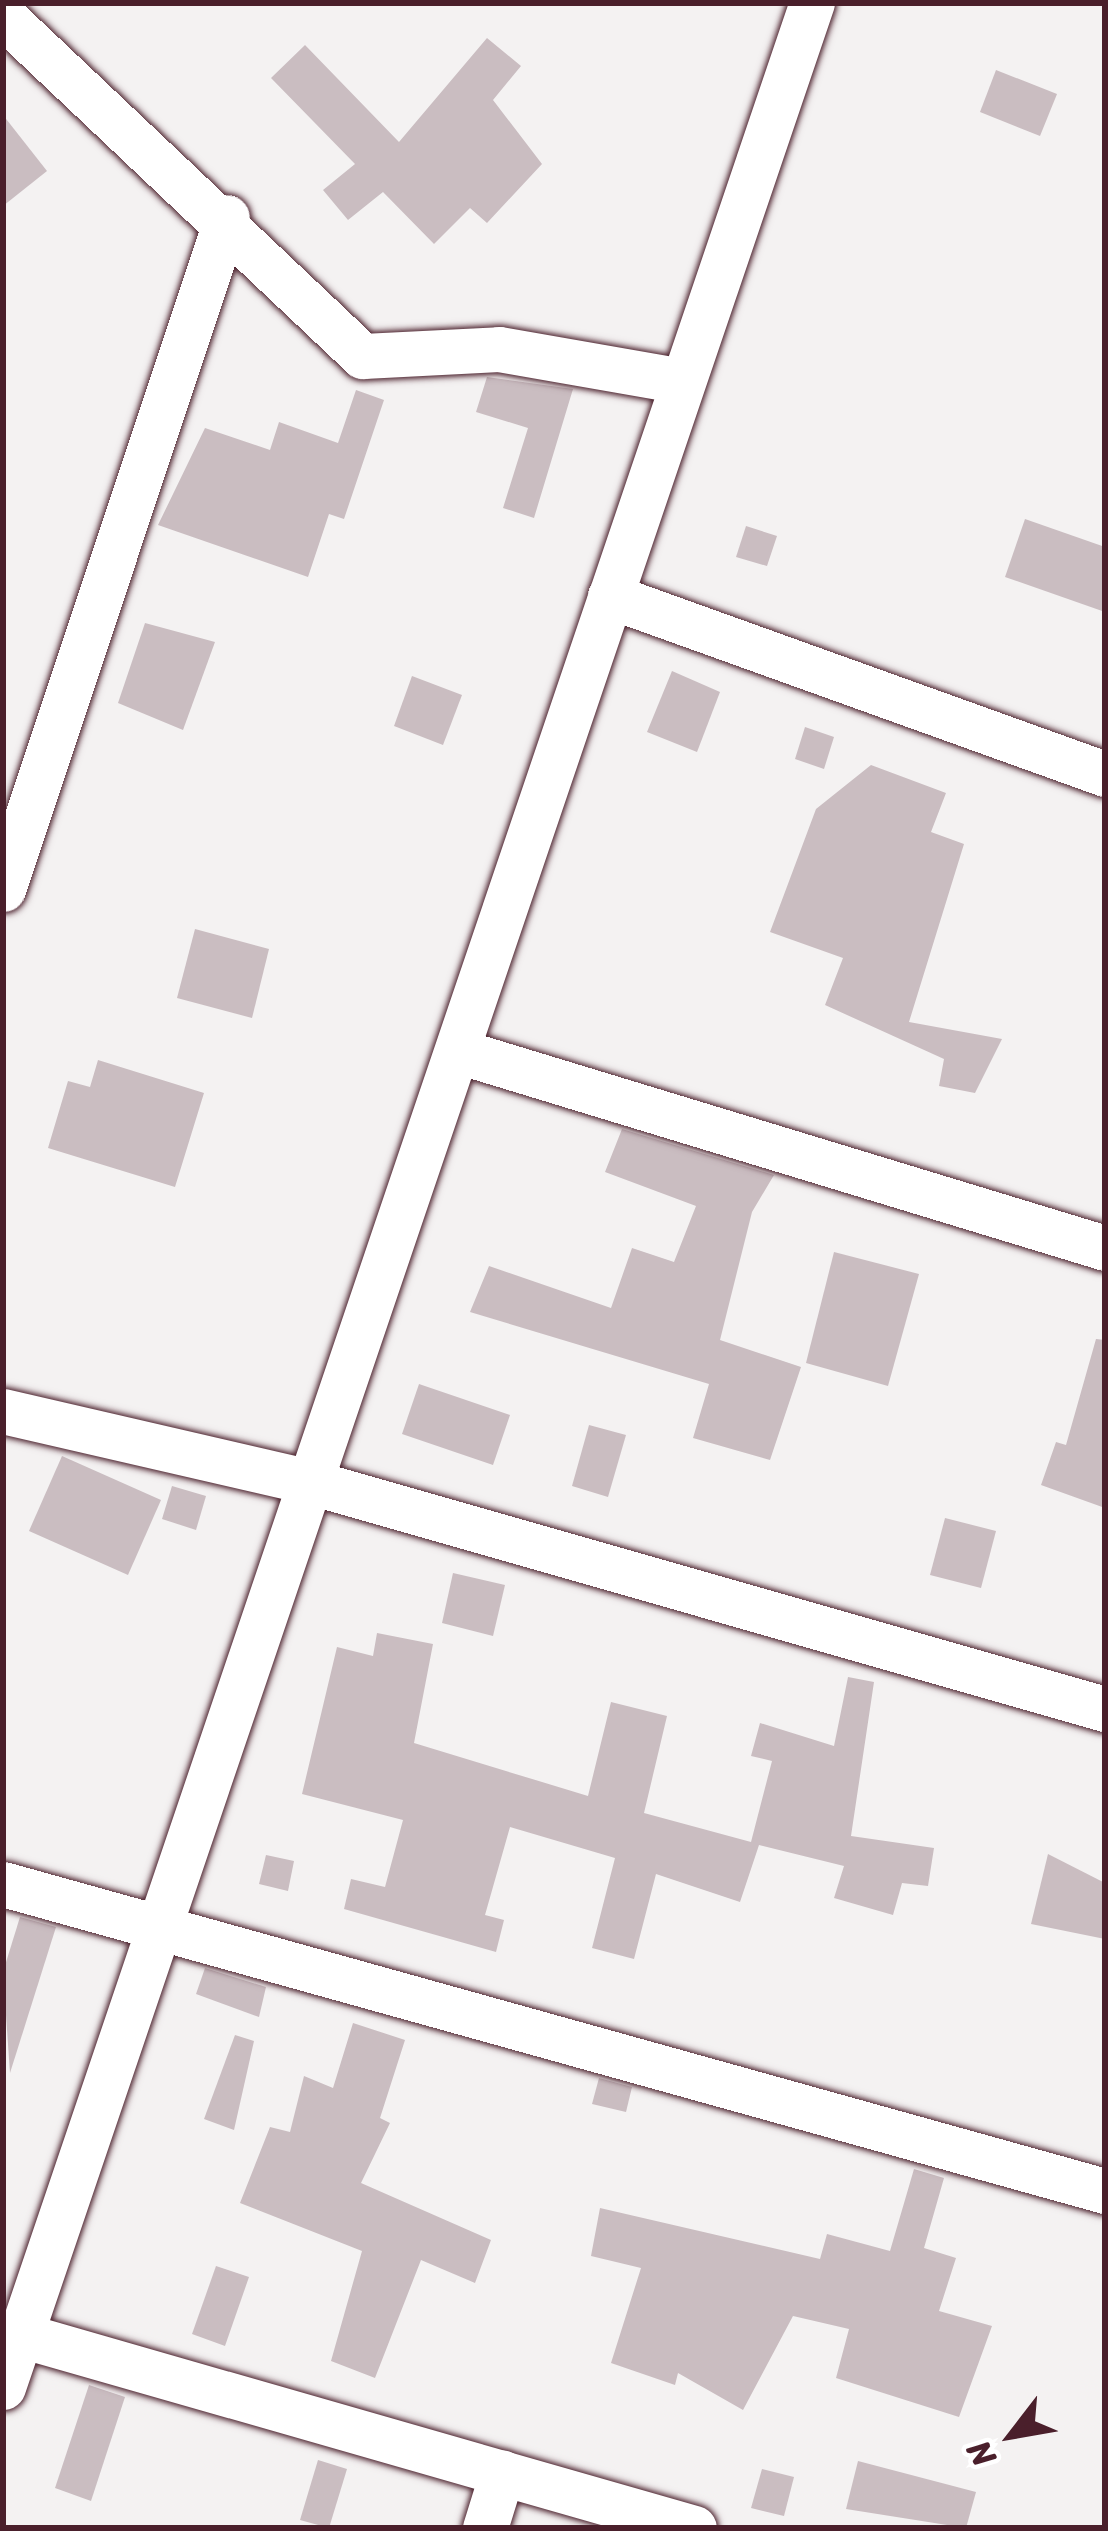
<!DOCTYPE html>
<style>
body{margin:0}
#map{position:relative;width:1108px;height:2531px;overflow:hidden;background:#f4f2f2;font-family:Sriracha,sans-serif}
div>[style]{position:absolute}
.building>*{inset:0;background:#cabdc1}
.roads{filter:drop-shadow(0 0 3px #4a1f2b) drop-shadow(0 0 3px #4a1f2b)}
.street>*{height:45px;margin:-22.5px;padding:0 22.5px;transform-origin:22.5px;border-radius:22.5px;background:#fff}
span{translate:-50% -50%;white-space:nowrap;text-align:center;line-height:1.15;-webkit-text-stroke:9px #fff;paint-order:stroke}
.frame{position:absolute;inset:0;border:6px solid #4a1f2b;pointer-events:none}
.north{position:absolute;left:952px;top:2375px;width:120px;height:120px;-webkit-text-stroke:9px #fff;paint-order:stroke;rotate:239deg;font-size:33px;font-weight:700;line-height:48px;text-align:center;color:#4a1f2b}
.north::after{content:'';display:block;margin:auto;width:42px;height:54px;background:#4a1f2b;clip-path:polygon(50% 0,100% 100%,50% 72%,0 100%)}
</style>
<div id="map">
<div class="building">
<div style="clip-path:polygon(487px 38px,521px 66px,493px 100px,542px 164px,487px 223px,470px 208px,434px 244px,383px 192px,348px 220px,323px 190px,355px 164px,271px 78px,305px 45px,399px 142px)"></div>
<div style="clip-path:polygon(996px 70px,1057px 94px,1040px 136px,980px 112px)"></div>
<div style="clip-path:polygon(3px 115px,47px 171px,3px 206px)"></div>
<div style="clip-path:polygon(487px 377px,573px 389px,534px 518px,503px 508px,528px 428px,476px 412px)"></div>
<div style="clip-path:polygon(356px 390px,384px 400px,344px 519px,329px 514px,308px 577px,158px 525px,205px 428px,270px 450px,279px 422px,338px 443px)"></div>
<div style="clip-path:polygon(1025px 519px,1105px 547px,1105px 612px,1005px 577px)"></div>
<div style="clip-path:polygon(746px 526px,777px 536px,767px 566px,736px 557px)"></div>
<div style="clip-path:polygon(145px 623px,215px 642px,183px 730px,118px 703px)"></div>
<div style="clip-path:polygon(672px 671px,720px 692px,697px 752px,647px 732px)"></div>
<div style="clip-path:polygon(412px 676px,462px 695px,443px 745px,394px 726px)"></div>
<div style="clip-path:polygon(805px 727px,834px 737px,824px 769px,795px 759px)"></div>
<div style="clip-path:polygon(871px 765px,946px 793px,931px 832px,964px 844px,909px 1022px,1002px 1039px,975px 1093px,939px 1086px,944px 1059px,825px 1005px,843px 958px,770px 932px,816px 809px)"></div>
<div style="clip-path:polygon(195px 929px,269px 949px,252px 1018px,177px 998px)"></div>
<div style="clip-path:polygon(98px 1060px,204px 1093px,175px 1187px,48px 1148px,68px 1081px,90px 1087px)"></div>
<div style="clip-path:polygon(622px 1129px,774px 1175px,752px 1212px,720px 1340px,801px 1367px,770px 1460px,693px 1438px,709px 1384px,470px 1312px,489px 1266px,611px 1308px,632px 1248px,674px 1262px,696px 1206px,605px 1172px)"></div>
<div style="clip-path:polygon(834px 1252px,919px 1274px,888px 1386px,806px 1363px)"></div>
<div style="clip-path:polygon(1096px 1339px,1105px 1340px,1105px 1508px,1041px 1485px,1056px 1442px,1066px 1445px)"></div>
<div style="clip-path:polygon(419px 1384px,510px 1415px,493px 1465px,402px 1434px)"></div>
<div style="clip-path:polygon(589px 1425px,626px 1435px,608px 1497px,572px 1486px)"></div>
<div style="clip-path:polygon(62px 1456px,161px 1500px,128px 1575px,29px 1531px)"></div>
<div style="clip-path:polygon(172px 1486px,206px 1496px,196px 1530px,162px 1519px)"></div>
<div style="clip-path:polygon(945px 1518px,996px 1531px,981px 1588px,930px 1575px)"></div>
<div style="clip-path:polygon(453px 1573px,505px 1585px,493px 1636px,442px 1623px)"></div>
<div style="clip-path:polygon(377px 1633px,433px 1644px,414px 1743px,588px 1796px,611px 1702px,667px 1716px,644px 1813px,751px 1842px,772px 1761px,751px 1756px,760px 1723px,834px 1746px,848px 1677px,874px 1682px,851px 1836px,934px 1848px,928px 1886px,902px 1883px,893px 1915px,834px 1898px,844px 1866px,759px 1845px,740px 1902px,656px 1874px,634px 1959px,592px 1948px,615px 1858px,510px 1827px,485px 1915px,504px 1920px,496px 1952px,344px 1909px,351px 1879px,385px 1887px,403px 1820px,302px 1794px,337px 1647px,373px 1656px)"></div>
<div style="clip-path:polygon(1048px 1854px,1105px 1883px,1105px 1939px,1031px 1924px)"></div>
<div style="clip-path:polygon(266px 1855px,294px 1861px,288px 1891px,259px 1884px)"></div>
<div style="clip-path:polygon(20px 1917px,56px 1927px,10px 2073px,3px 1972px)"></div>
<div style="clip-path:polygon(205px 1968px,266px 1987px,259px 2017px,196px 1994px)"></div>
<div style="clip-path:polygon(353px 2023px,405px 2040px,380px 2118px,390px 2123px,361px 2183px,491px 2240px,475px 2283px,421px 2260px,375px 2378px,331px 2361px,362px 2251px,240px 2203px,270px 2127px,290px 2132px,304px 2076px,333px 2088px)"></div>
<div style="clip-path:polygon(235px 2035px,254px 2041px,234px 2130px,204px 2119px)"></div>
<div style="clip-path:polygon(599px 2078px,632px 2087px,626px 2112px,592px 2104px)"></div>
<div style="clip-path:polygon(914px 2169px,944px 2178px,924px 2248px,956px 2258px,939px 2311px,992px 2326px,959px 2417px,836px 2378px,849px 2329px,793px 2316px,743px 2410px,678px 2373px,675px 2385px,611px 2363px,641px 2268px,591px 2256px,600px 2208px,820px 2259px,827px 2234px,890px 2251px)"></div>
<div style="clip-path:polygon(216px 2266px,249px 2277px,225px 2346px,192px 2334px)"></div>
<div style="clip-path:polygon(89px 2385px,125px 2397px,91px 2501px,55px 2488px)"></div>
<div style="clip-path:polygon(318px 2460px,347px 2469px,329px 2528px,300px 2520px)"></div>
<div style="clip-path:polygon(858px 2461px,976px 2492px,966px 2528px,846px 2509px)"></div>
<div style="clip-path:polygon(762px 2469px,794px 2477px,784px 2516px,751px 2508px)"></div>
</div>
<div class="roads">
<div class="street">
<div style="left:3px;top:16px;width:495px;rotate:43.4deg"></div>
<div style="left:363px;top:356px;width:136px;rotate:-2.9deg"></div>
<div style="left:499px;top:349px;width:186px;rotate:9.9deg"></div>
<div style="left:610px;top:596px;width:526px;rotate:19.78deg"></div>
<div style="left:3px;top:889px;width:708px;rotate:-71.57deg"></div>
<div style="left:458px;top:1051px;width:676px;rotate:16.93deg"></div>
<div style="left:3px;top:1411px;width:319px;rotate:13deg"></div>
<div style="left:314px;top:1483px;width:823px;rotate:15.95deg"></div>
<div style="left:3px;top:1884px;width:1144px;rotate:15.57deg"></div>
<div style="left:21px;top:2335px;width:700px;rotate:16deg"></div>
<div style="left:3px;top:2387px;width:2518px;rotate:-71.26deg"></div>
<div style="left:485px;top:2528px;width:58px;rotate:-72.8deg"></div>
</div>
</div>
<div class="frame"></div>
<div class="north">N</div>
</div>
